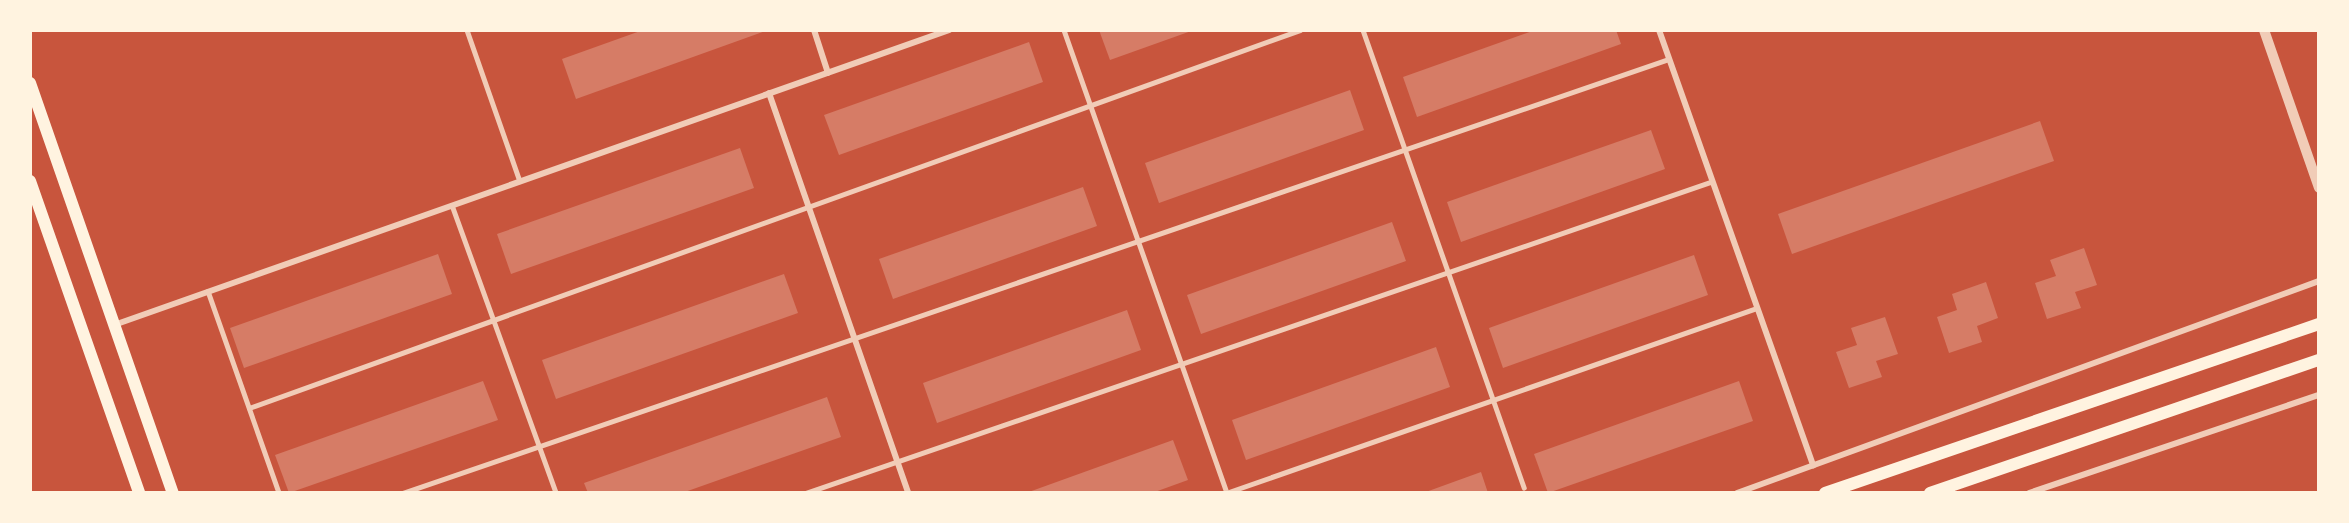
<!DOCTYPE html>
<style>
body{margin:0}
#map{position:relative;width:2349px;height:523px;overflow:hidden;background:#c8553d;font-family:"Titillium Web",sans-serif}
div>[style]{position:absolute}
.building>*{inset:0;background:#d67c66}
.service>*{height:4.5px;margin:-2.25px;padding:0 2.25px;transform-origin:2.25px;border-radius:2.25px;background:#f1ccb7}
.minor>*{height:6px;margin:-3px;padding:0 3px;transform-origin:3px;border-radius:3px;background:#f1ccb7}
.tertiary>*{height:10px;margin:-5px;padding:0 5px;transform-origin:5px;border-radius:5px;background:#f1ccb7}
.secondary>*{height:12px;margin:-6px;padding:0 6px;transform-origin:6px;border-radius:6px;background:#fff3e0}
span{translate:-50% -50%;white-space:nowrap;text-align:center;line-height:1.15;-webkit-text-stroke:6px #fff3e0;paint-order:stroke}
.frame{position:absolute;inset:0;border:32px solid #fff3e0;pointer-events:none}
</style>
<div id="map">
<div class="building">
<div style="clip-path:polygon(643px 30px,768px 30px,576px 99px,562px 59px)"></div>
<div style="clip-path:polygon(1099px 30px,1194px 30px,1110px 60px)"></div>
<div style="clip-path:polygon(1535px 30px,1616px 30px,1621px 44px,1417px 117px,1403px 77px)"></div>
<div style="clip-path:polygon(1029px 42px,1043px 82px,839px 155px,824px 115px)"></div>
<div style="clip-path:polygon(1350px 90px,1364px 130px,1159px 203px,1145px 163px)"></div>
<div style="clip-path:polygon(2040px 121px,2054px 161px,1792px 254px,1778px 214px)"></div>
<div style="clip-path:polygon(1651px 130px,1665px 169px,1461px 242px,1447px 202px)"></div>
<div style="clip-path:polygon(740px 148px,754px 188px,511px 274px,497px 234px)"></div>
<div style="clip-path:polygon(1083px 187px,1097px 226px,893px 299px,879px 259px)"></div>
<div style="clip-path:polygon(1392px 222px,1406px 261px,1201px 334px,1187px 295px)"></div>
<div style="clip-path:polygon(2084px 248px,2097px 285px,2075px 292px,2081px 308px,2047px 319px,2035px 283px,2056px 276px,2050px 260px)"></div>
<div style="clip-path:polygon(438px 254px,452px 294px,244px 368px,230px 328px)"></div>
<div style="clip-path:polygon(1694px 255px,1708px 295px,1503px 368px,1489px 328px)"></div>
<div style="clip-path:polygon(784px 274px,798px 313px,556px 399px,542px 360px)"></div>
<div style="clip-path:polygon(1986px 282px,1998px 318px,1977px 326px,1982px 342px,1949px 353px,1937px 317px,1957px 310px,1952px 294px)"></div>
<div style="clip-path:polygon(1127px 310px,1141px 350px,937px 423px,923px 383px)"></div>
<div style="clip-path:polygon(1885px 317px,1898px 354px,1876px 361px,1882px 377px,1849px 388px,1836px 352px,1857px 345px,1851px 328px)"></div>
<div style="clip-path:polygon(1436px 347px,1450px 387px,1246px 460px,1232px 420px)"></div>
<div style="clip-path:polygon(483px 381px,498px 420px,289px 493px,275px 455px)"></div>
<div style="clip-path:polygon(1739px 381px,1753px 421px,1548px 493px,1534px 454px)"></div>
<div style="clip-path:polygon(827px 397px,841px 437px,682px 493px,588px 493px,584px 483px)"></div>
<div style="clip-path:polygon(1173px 440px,1188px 480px,1152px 493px,1026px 493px)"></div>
<div style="clip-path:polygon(1481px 472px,1488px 493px,1423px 493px)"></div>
</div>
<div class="service">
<div style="left:467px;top:30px;width:160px;rotate:70.7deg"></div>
<div style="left:1064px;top:30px;width:491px;rotate:70.6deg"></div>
<div style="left:1363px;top:30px;width:485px;rotate:70.6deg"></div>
<div style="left:452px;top:205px;width:306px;rotate:70.1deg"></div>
<div style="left:208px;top:291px;width:214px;rotate:70.6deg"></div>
<div style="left:249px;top:408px;width:1117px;rotate:-19.78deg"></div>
<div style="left:403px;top:493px;width:1338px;rotate:-18.92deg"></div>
<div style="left:806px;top:493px;width:957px;rotate:-18.97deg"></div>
<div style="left:1226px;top:493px;width:562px;rotate:-19.21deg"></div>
</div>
<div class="minor">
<div style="left:814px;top:30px;width:45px;rotate:72deg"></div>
<div style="left:1659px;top:30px;width:462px;rotate:70.5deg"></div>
<div style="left:769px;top:93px;width:423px;rotate:70.8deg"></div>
<div style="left:114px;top:325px;width:886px;rotate:-19.46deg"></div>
<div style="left:1737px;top:493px;width:619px;rotate:-20.01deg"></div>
<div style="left:2029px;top:493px;width:306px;rotate:-18.7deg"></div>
</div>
<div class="tertiary">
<div style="left:2264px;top:30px;width:167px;rotate:70.8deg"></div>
</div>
<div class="secondary">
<div style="left:30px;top:83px;width:434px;rotate:70.8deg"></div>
<div style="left:30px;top:181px;width:330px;rotate:70.7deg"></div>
<div style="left:1825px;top:493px;width:522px;rotate:-18.89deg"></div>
<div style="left:1930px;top:493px;width:411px;rotate:-18.9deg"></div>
</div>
<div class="frame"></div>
</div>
